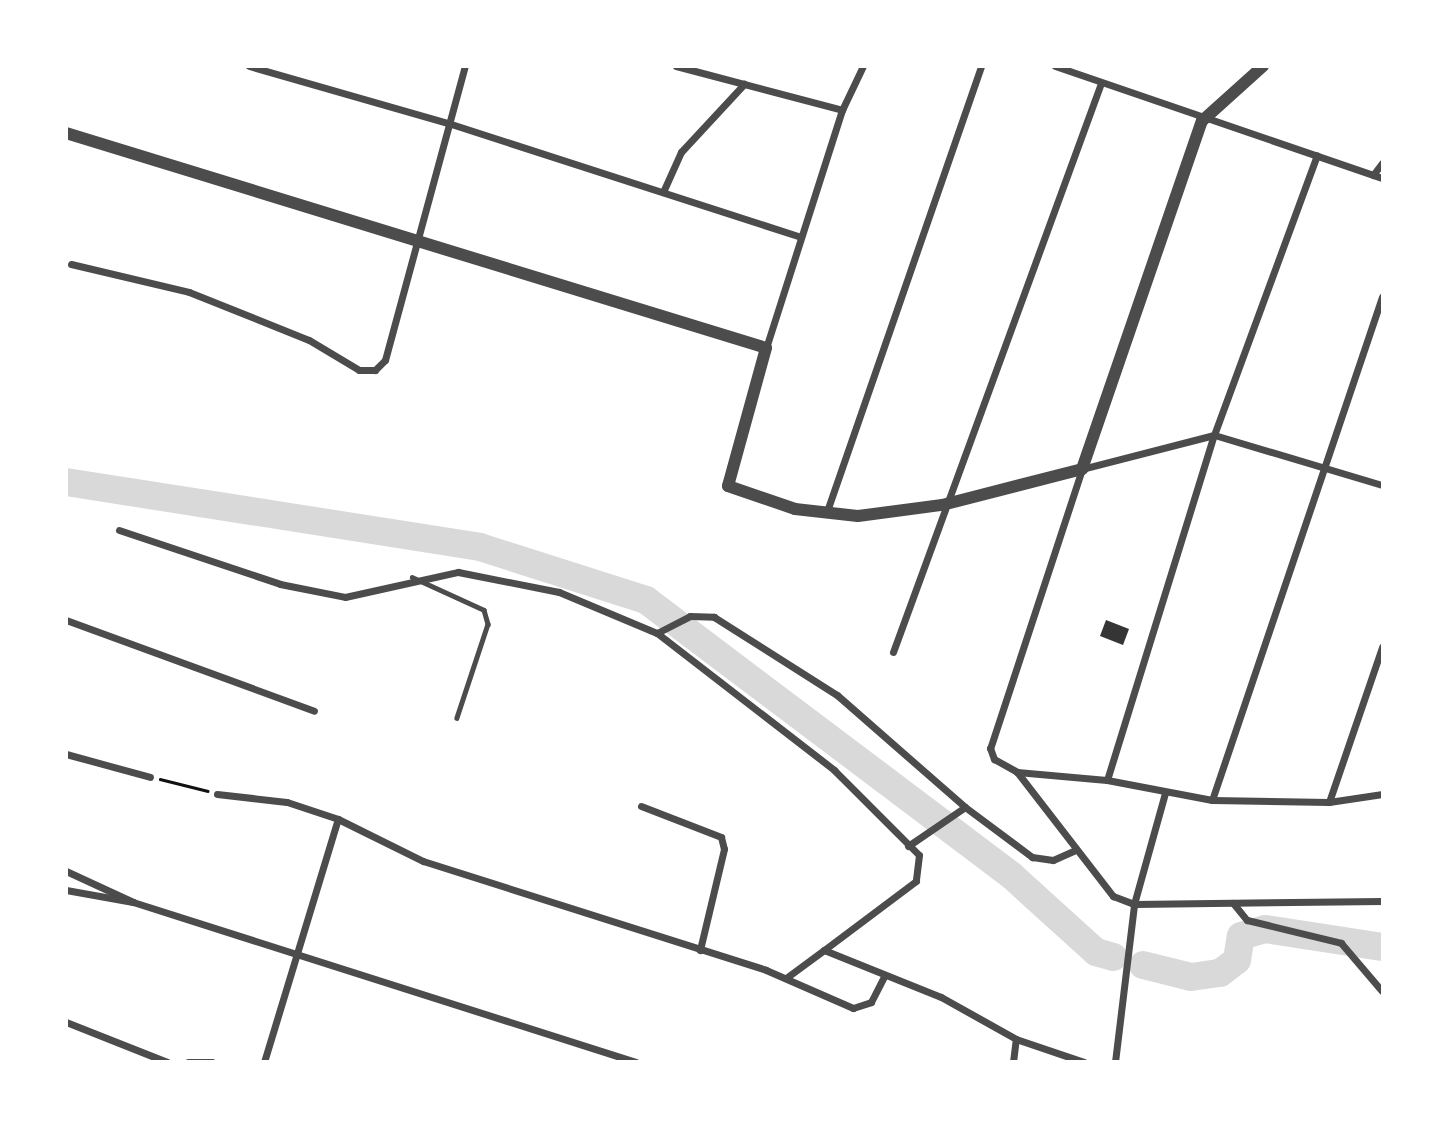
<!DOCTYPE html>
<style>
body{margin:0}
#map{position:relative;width:1449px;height:1128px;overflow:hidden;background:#fff;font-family:"DejaVu Sans",sans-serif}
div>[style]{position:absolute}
.river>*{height:28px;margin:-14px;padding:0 14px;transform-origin:14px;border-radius:14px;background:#d9d9d9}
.building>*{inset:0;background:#353535}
.path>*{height:2.5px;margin:-1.25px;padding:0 1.25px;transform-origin:1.25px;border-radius:1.25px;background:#111}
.service>*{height:4.5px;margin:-2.25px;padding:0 2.25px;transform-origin:2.25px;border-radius:2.25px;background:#4c4c4c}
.minor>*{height:7px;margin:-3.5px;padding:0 3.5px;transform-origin:3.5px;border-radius:3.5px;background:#4c4c4c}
.tertiary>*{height:12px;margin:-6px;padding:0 6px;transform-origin:6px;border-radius:6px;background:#4c4c4c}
span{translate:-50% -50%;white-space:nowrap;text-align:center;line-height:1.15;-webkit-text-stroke:5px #fff;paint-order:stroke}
.frame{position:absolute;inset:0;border:68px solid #fff;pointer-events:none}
</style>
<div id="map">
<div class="river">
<div style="left:66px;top:482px;width:419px;rotate:8.9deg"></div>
<div style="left:480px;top:547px;width:174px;rotate:17.7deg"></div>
<div style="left:646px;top:600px;width:457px;rotate:37deg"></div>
<div style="left:1011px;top:875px;width:115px;rotate:42.2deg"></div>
<div style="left:1096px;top:952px;width:18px;rotate:16deg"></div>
<div style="left:1143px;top:965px;width:49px;rotate:14deg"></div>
<div style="left:1191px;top:977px;width:29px;rotate:-8deg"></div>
<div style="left:1220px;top:973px;width:21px;rotate:-37deg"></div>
<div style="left:1237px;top:960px;width:24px;rotate:-81deg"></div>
<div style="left:1241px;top:936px;width:25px;rotate:-16deg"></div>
<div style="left:1265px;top:929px;width:118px;rotate:8.7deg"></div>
</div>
<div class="building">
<div style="clip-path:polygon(1106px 620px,1129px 629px,1123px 645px,1100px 636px)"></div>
</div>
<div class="path">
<div style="left:160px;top:779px;width:49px;rotate:14deg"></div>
</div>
<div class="service">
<div style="left:412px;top:577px;width:79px;rotate:24.6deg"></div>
<div style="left:484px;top:610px;width:15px;rotate:74deg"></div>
<div style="left:488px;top:624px;width:99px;rotate:108.3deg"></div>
</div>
<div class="minor">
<div style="left:249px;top:66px;width:207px;rotate:16deg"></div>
<div style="left:448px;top:123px;width:371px;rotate:17.9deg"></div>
<div style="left:676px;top:66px;width:172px;rotate:14.8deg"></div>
<div style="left:1055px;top:66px;width:346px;rotate:18.9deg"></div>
<div style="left:1373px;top:175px;width:15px;rotate:-53deg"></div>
<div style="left:663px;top:192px;width:44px;rotate:-65.8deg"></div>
<div style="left:681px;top:152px;width:93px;rotate:-47.2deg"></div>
<div style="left:71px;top:264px;width:121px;rotate:13.3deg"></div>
<div style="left:189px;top:292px;width:129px;rotate:21.8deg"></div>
<div style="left:309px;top:340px;width:58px;rotate:31deg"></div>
<div style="left:359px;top:370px;width:16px"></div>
<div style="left:375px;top:370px;width:14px;rotate:-45deg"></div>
<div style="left:385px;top:360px;width:305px;rotate:-74.8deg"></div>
<div style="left:766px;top:348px;width:250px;rotate:-72.3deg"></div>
<div style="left:842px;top:110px;width:49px;rotate:-64.5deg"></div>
<div style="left:1382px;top:485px;width:175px;rotate:-163.4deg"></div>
<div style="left:1214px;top:435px;width:136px;rotate:165.6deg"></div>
<div style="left:1082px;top:469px;width:294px;rotate:108.2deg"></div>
<div style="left:990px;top:748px;width:12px;rotate:70deg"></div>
<div style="left:994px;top:759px;width:26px;rotate:29deg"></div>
<div style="left:1017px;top:772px;width:90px;rotate:5.1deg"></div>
<div style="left:1107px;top:780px;width:107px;rotate:10.8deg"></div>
<div style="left:1212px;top:800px;width:117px;rotate:1deg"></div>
<div style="left:1329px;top:802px;width:54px;rotate:-8.6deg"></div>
<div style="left:826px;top:514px;width:474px;rotate:-70.9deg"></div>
<div style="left:119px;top:530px;width:170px;rotate:18.5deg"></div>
<div style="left:280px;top:584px;width:66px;rotate:11.3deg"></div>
<div style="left:345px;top:597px;width:116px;rotate:-12.5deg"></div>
<div style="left:458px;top:572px;width:103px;rotate:11.2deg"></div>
<div style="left:559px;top:592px;width:106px;rotate:22.7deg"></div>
<div style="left:657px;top:633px;width:224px;rotate:37.7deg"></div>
<div style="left:834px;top:770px;width:120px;rotate:45deg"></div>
<div style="left:919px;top:855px;width:26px;rotate:97deg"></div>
<div style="left:916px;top:881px;width:115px;rotate:143.1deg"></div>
<div style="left:66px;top:620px;width:264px;rotate:20.1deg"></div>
<div style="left:657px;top:633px;width:37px;rotate:-27deg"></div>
<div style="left:690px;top:616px;width:24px;rotate:2deg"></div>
<div style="left:714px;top:617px;width:146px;rotate:32.4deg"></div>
<div style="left:837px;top:695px;width:170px;rotate:41.2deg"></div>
<div style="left:893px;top:652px;width:606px;rotate:-69.92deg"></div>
<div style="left:66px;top:754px;width:87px;rotate:15.3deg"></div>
<div style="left:1017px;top:772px;width:157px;rotate:52.3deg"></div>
<div style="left:1113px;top:896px;width:22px;rotate:21deg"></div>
<div style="left:1134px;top:904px;width:248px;rotate:-0.7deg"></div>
<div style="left:1107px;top:780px;width:361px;rotate:-72.8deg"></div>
<div style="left:1214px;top:435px;width:298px;rotate:-69.8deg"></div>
<div style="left:217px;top:794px;width:70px;rotate:6.5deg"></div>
<div style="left:287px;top:802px;width:54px;rotate:18.4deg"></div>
<div style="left:338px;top:819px;width:95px;rotate:26.3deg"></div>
<div style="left:423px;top:861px;width:360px;rotate:17.6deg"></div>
<div style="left:766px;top:970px;width:95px;rotate:23.6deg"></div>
<div style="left:853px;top:1008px;width:19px;rotate:-18deg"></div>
<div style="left:871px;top:1002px;width:28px;rotate:-63deg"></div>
<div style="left:1212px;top:800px;width:531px;rotate:-71.33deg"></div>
<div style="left:1329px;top:802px;width:164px;rotate:-71.1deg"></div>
<div style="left:641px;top:806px;width:86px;rotate:21.2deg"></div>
<div style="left:721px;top:837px;width:12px;rotate:76deg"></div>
<div style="left:724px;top:849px;width:104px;rotate:103.4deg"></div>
<div style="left:908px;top:846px;width:69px;rotate:-34.4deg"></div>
<div style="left:965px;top:807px;width:84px;rotate:36.7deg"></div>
<div style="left:1032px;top:857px;width:21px;rotate:8deg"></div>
<div style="left:1053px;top:860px;width:24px;rotate:-24deg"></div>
<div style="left:66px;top:871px;width:74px;rotate:24.8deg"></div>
<div style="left:133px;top:902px;width:528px;rotate:17.65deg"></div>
<div style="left:66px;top:890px;width:68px;rotate:10.2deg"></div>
<div style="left:1233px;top:903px;width:22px;rotate:51deg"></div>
<div style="left:1247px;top:920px;width:97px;rotate:13.7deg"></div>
<div style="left:1341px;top:943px;width:63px;rotate:49.5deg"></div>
<div style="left:786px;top:978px;width:47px;rotate:-36.4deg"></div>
<div style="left:824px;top:950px;width:126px;rotate:21.9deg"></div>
<div style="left:941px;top:997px;width:86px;rotate:29.2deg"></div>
<div style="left:1016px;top:1039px;width:72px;rotate:18.7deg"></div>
<div style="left:66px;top:1022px;width:109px;rotate:21.6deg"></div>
<div style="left:188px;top:1062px;width:24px"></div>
<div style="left:264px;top:1062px;width:254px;rotate:-73.1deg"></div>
<div style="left:1013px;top:1062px;width:23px;rotate:-83deg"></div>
<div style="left:1115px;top:1062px;width:159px;rotate:-83.1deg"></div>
<div style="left:1134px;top:904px;width:115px;rotate:-74.4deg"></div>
</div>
<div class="tertiary">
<div style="left:66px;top:133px;width:732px;rotate:17.07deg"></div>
<div style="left:766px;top:348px;width:143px;rotate:105.4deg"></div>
<div style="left:728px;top:486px;width:71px;rotate:18.9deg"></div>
<div style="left:795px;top:509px;width:63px;rotate:6.3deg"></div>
<div style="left:858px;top:516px;width:85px;rotate:-7.5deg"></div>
<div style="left:942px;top:505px;width:145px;rotate:-14.4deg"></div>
<div style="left:1082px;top:469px;width:368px;rotate:-71deg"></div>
<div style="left:1202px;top:121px;width:82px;rotate:-42deg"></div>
</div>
<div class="frame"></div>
</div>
